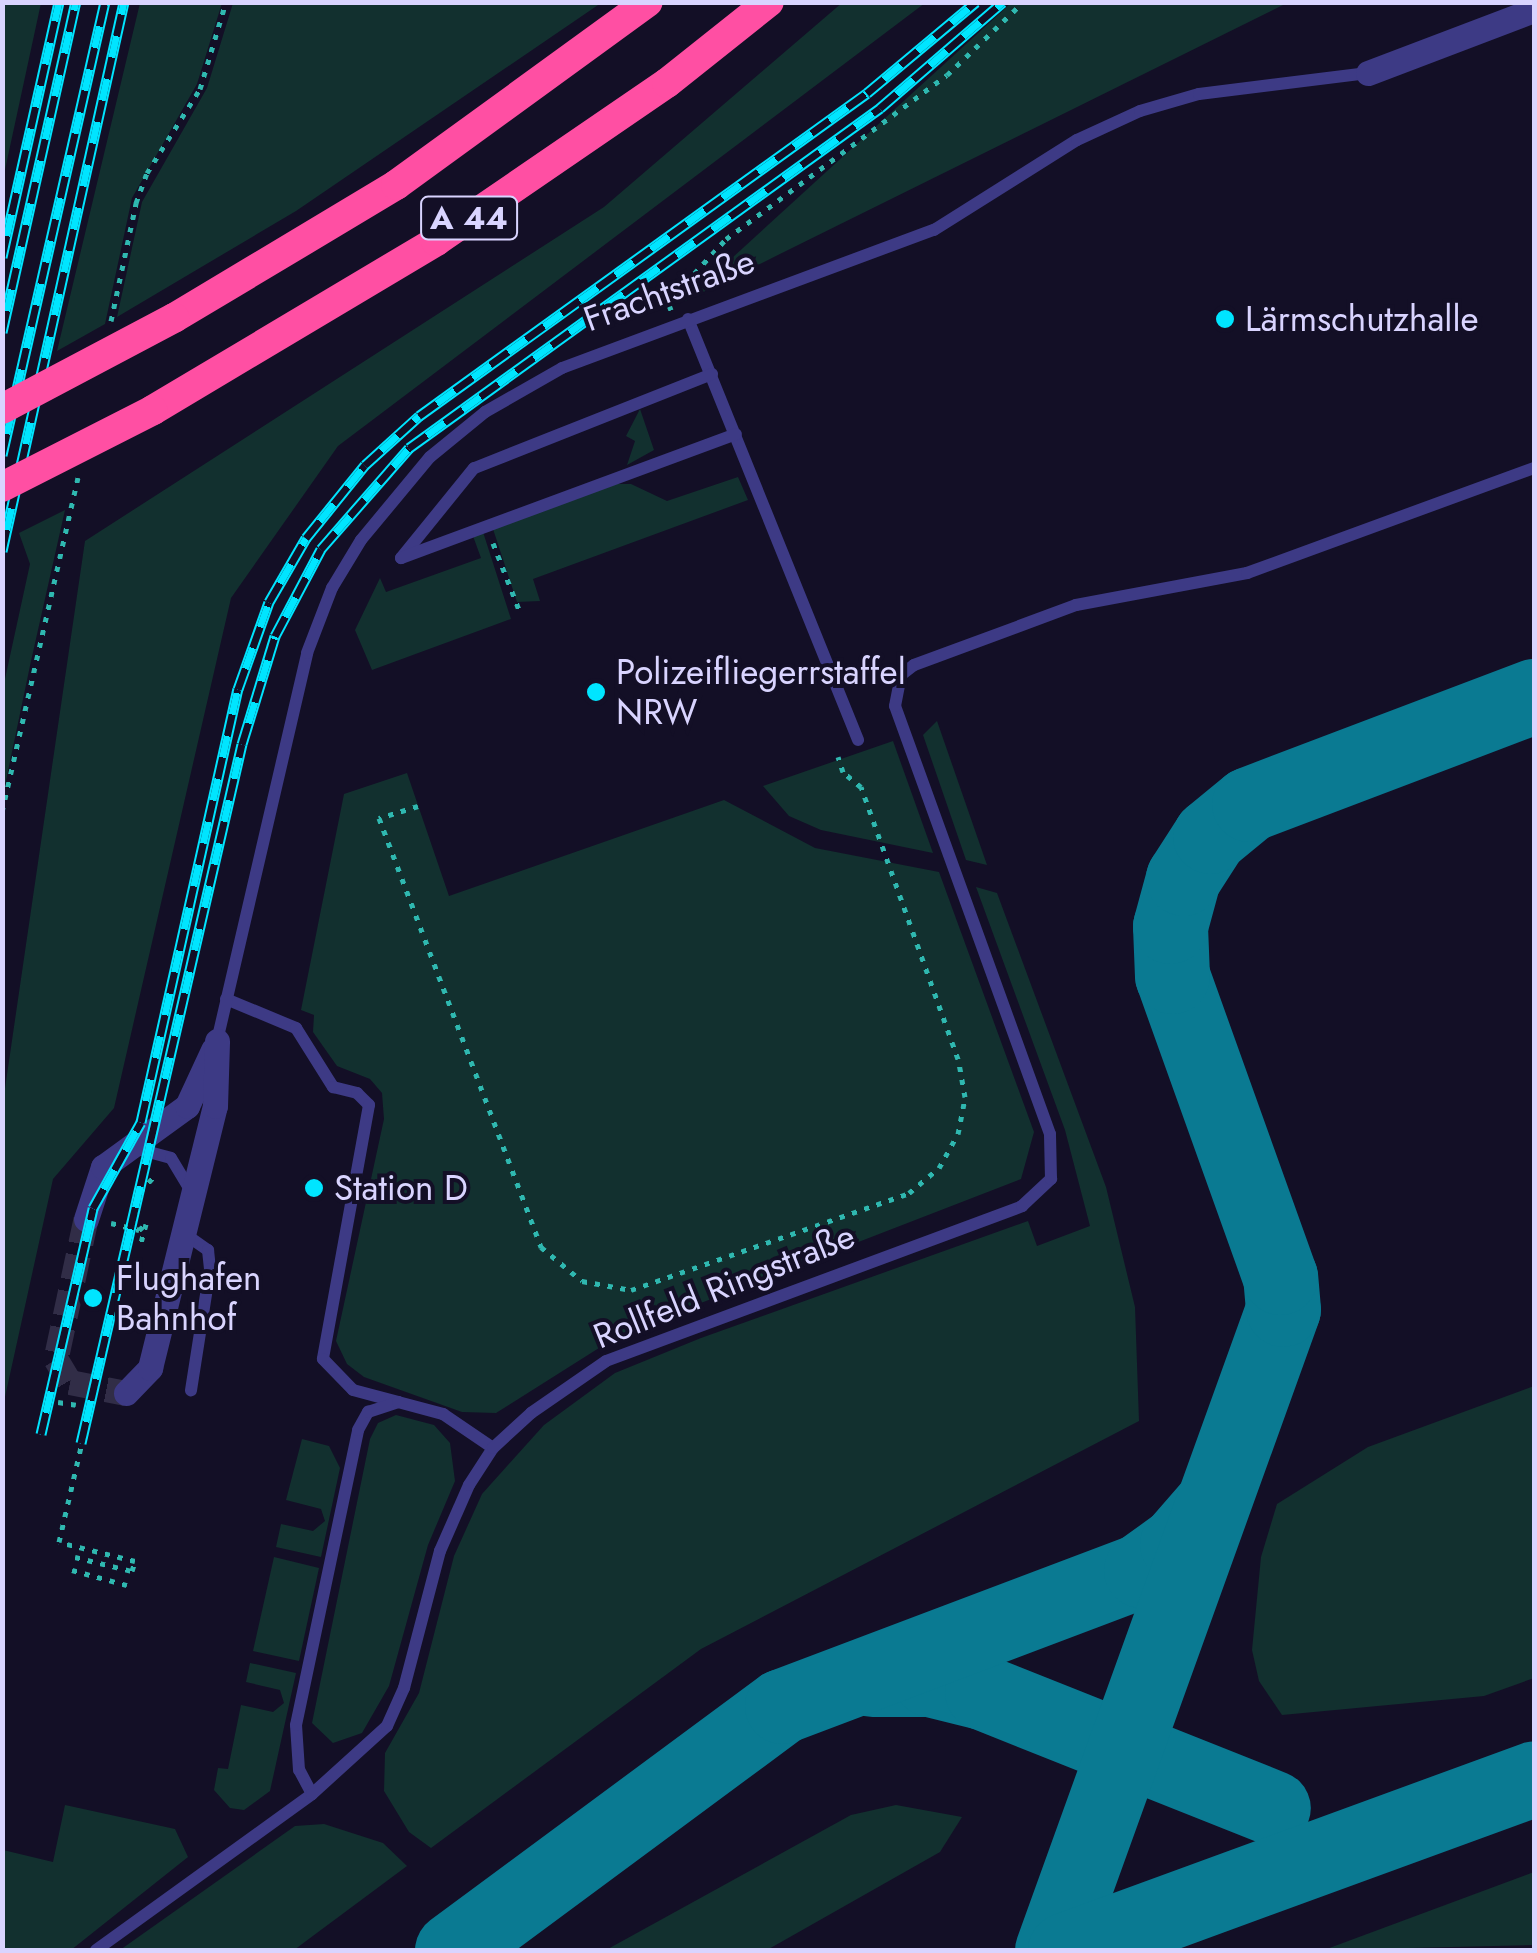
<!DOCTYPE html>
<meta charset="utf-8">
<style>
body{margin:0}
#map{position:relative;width:1537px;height:1953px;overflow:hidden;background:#130f26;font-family:Jost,sans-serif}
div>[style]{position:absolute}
.green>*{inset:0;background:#12302f}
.taxiway>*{height:75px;margin:-37.5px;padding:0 37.5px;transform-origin:37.5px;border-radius:37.5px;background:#0a7a92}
.street-tunnel>*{height:25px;margin-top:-12.5px;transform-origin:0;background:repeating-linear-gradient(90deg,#312d47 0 25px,transparent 0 37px)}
.path>*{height:5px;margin-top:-2.5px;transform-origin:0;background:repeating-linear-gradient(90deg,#2fb8b0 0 5px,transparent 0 13px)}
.lane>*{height:12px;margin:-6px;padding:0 6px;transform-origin:6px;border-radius:6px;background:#3d3a85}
.street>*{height:25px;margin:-12.5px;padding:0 12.5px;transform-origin:12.5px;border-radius:12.5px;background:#3d3a85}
.highway>*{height:30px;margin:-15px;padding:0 15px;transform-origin:15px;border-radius:15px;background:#ff4fa3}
.rail>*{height:11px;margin-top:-5.5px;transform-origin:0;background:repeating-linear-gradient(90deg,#130f26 0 22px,#00e5ff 0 44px);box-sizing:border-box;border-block:2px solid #00e5ff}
.highway-bridge>*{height:30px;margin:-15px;padding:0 15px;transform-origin:15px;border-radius:15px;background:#ff4fa3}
.dots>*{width:28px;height:28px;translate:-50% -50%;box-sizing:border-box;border:5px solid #130f26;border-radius:50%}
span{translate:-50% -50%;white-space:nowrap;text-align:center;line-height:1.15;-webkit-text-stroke:8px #130f26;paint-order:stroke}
.shield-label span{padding:2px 8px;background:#130f26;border:2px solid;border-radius:8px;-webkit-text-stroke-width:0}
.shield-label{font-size:32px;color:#d9d4ff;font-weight:700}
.street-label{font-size:35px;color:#d9d4ff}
.poi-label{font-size:35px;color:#d9d4ff}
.left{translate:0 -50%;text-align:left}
.frame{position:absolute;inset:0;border:5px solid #d9d4ff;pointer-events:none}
</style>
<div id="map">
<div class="green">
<div style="clip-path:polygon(3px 2px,41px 3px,3px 179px,2px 3px)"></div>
<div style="clip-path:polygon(843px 2px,925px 3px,338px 446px,231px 598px,114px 1108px,53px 1179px,3px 1406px,3px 1102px,85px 541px,604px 207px)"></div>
<div style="clip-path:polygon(140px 3px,222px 3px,197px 84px,132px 198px,105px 324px,57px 351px)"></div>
<div style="clip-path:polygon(233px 3px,233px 2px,601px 3px,296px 211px,117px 317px,142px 202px,207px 88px)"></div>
<div style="clip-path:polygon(1011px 3px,1287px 3px,685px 301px)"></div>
<div style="clip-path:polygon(640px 409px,654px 450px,627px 465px,635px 441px,626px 436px)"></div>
<div style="clip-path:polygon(738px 477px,748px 500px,533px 579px,540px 601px,517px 602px,493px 529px,614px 484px,631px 484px,667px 501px)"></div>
<div style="clip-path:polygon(65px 510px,31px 661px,3px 795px,3px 688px,30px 564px,19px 533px)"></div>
<div style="clip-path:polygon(483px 532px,511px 619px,372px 670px,355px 630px,380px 578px,386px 592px,481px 558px,473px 536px)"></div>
<div style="clip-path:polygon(937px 721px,987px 865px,966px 860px,923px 735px)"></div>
<div style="clip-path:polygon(893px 741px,933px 853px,821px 830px,789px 816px,763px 786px)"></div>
<div style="clip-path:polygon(407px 773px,449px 896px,724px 800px,815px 848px,939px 872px,1034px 1132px,1021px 1179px,688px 1308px,599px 1348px,496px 1413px,462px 1412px,364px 1377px,347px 1364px,336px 1341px,384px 1119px,382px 1093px,370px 1079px,337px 1066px,313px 1032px,314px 1015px,301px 1010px,344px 794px)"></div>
<div style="clip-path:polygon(976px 887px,997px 893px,1106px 1187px,1135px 1307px,1139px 1421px,701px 1649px,431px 1848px,409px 1832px,384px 1791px,385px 1753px,419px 1693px,454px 1556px,482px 1494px,544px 1425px,615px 1373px,701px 1338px,1028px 1221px,1037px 1246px,1090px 1226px,1065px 1130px)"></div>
<div style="clip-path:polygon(1534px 1386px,1534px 1678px,1484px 1696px,1282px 1715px,1259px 1681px,1252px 1650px,1261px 1557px,1277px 1504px,1368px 1447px)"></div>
<div style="clip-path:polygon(396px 1415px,434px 1425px,450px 1443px,455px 1481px,428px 1545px,389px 1686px,362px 1733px,333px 1743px,312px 1723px,370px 1439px,378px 1423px)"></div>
<div style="clip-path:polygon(302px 1439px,329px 1446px,340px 1468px,321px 1557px,276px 1547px,281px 1524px,313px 1531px,325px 1521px,321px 1509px,286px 1500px)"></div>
<div style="clip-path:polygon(274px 1557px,319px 1568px,299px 1661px,253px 1651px)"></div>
<div style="clip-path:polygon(250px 1663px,296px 1673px,270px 1791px,244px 1810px,230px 1808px,214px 1790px,218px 1768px,228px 1769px,241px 1705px,273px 1712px,284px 1703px,280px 1690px,246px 1682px)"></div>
<div style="clip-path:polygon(65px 1805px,175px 1829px,188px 1857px,71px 1950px,3px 1950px,3px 1850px,53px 1862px)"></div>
<div style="clip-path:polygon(896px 1805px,962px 1817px,940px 1852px,767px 1950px,606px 1950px,851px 1815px)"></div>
<div style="clip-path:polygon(324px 1824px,383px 1843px,407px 1866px,294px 1950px,120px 1950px,295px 1826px)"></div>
<div style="clip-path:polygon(1534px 1872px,1534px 1945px,1324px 1950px)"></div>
</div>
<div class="taxiway">
<div style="left:872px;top:1679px;width:58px"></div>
<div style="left:930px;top:1679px;width:54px;rotate:14deg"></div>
<div style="left:982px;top:1692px;width:313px;rotate:21.7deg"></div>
<div style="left:452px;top:1950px;width:410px;rotate:-36.5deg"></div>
<div style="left:782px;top:1706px;width:384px;rotate:-20.7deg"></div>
<div style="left:1141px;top:1570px;width:44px;rotate:-35.8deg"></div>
<div style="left:1177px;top:1544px;width:50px;rotate:-49deg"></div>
<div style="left:1052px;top:1950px;width:681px;rotate:-70.18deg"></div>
<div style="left:1283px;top:1309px;width:32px;rotate:-95deg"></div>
<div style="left:1280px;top:1277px;width:320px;rotate:-109.7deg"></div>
<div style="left:1172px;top:976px;width:50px;rotate:-92.3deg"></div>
<div style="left:1170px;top:926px;width:50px;rotate:-74.8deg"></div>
<div style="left:1183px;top:878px;width:50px;rotate:-57.3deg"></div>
<div style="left:1210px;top:836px;width:50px;rotate:-39.4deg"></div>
<div style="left:1249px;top:804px;width:305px;rotate:-20.8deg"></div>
<div style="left:1065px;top:1950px;width:500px;rotate:-20.1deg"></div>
</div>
<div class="street-tunnel">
<div style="left:86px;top:1219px;width:143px;rotate:102.1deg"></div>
<div style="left:56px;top:1359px;width:27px;rotate:59deg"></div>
<div style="left:70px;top:1382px;width:57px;rotate:11.1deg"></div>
</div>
<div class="path">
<div style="left:671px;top:310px;width:9px;rotate:-111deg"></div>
<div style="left:668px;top:302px;width:86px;rotate:-47.4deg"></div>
<div style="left:726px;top:239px;width:275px;rotate:-36.6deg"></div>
<div style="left:947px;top:75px;width:105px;rotate:-43.8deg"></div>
<div style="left:111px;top:321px;width:121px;rotate:-78deg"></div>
<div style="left:136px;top:203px;width:32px;rotate:-70deg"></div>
<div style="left:147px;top:173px;width:99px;rotate:-57.8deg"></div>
<div style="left:200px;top:89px;width:91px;rotate:-73.4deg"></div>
<div style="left:493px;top:543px;width:77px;rotate:68.7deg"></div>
<div style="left:418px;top:806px;width:41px;rotate:162.9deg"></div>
<div style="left:379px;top:818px;width:459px;rotate:69.3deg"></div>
<div style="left:541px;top:1247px;width:53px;rotate:39.7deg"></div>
<div style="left:582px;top:1281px;width:50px;rotate:10.4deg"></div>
<div style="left:631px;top:1290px;width:294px;rotate:-19.2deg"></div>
<div style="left:909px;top:1193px;width:39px;rotate:-40deg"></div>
<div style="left:939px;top:1168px;width:39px;rotate:-61deg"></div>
<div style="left:958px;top:1134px;width:38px;rotate:-79deg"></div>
<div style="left:965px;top:1097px;width:39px;rotate:-100deg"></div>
<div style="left:958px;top:1059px;width:289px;rotate:-109.6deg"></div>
<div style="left:861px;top:787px;width:23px;rotate:-140deg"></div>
<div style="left:843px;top:772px;width:16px;rotate:-108deg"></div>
<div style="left:2px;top:812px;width:343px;rotate:-77.2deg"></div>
<div style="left:111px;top:1223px;width:29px;rotate:14deg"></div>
<div style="left:139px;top:1230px;width:9px;rotate:-41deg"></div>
<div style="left:146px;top:1224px;width:23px;rotate:105deg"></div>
<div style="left:58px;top:1402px;width:18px;rotate:9deg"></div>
<div style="left:75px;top:1557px;width:59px;rotate:13.8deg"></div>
<div style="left:132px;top:1571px;width:10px;rotate:-73deg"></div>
<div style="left:135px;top:1561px;width:78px;rotate:-166deg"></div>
<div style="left:59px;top:1542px;width:359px;rotate:-77deg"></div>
<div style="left:140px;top:1192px;width:25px;rotate:-48deg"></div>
<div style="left:72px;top:1570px;width:57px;rotate:15.3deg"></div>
</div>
<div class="lane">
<div style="left:688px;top:319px;width:454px;rotate:68deg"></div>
<div style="left:712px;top:374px;width:256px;rotate:158.4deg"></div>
<div style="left:474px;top:468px;width:116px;rotate:129deg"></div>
<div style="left:401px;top:558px;width:357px;rotate:-20.3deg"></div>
<div style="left:226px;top:999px;width:76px;rotate:22.5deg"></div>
<div style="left:296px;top:1028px;width:70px;rotate:57.9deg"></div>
<div style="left:333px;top:1087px;width:25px;rotate:14deg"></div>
<div style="left:357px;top:1093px;width:17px;rotate:45deg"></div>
<div style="left:369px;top:1105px;width:258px;rotate:100.3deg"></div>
<div style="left:323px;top:1359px;width:43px;rotate:45.9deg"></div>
<div style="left:353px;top:1390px;width:47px;rotate:14.9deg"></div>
<div style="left:217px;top:1041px;width:398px;rotate:-76.9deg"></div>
<div style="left:307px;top:653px;width:70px;rotate:-69deg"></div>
<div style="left:332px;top:588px;width:56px;rotate:-58.9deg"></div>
<div style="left:361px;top:540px;width:108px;rotate:-50.3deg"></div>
<div style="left:430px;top:457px;width:71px;rotate:-39.3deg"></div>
<div style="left:485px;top:412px;width:89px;rotate:-29.7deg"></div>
<div style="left:562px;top:368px;width:397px;rotate:-20.4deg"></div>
<div style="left:934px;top:230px;width:169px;rotate:-32.2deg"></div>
<div style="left:1077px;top:140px;width:69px;rotate:-24.7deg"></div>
<div style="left:1140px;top:111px;width:61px;rotate:-16.1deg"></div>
<div style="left:1199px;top:94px;width:170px;rotate:-7.1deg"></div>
<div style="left:134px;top:1148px;width:38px;rotate:15deg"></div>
<div style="left:171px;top:1158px;width:35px;rotate:59deg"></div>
<div style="left:182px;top:1232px;width:32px;rotate:35deg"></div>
<div style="left:208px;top:1250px;width:19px;rotate:84deg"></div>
<div style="left:210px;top:1269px;width:123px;rotate:98.9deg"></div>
<div style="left:312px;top:1794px;width:27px;rotate:-118deg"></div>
<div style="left:299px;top:1770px;width:45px;rotate:-93.8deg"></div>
<div style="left:296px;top:1725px;width:301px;rotate:-78.1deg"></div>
<div style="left:358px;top:1430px;width:21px;rotate:-61deg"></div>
<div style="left:368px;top:1412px;width:32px;rotate:-18deg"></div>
<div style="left:398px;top:1402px;width:47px;rotate:14.9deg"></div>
<div style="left:443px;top:1414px;width:60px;rotate:34.2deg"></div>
<div style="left:96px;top:1950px;width:266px;rotate:-35.8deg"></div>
<div style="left:312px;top:1794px;width:101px;rotate:-42.2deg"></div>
<div style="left:387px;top:1726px;width:42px;rotate:-65.9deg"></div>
<div style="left:404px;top:1688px;width:142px;rotate:-75.3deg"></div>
<div style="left:440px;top:1551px;width:72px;rotate:-66.3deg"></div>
<div style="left:469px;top:1485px;width:44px;rotate:-57deg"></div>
<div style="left:493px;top:1448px;width:52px;rotate:-42.6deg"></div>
<div style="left:531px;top:1413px;width:91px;rotate:-34.7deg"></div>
<div style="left:606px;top:1361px;width:444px;rotate:-20.4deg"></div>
<div style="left:1022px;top:1206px;width:40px;rotate:-43deg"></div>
<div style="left:1051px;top:1179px;width:45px;rotate:-91.3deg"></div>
<div style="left:1050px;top:1134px;width:455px;rotate:-109.9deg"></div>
<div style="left:895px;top:706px;width:32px;rotate:-79deg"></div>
<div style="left:901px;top:675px;width:16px;rotate:-38deg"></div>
<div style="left:914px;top:665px;width:173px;rotate:-20.3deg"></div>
<div style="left:1076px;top:605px;width:174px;rotate:-10.6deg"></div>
<div style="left:1247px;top:573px;width:306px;rotate:-20.1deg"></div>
</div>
<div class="street">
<div style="left:1368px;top:73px;width:178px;rotate:-20.8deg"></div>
<div style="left:86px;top:1219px;width:55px;rotate:-71.9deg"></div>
<div style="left:103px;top:1167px;width:104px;rotate:-36deg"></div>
<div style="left:187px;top:1106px;width:62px;rotate:-65.1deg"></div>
<div style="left:126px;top:1393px;width:35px;rotate:-46deg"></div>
<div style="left:150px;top:1368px;width:270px;rotate:-76.1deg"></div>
<div style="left:215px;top:1106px;width:65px;rotate:-88.2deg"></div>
</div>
<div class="highway">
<div style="left:174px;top:318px;width:259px;rotate:-30.9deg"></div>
<div style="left:396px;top:185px;width:311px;rotate:-36deg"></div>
<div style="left:153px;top:410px;width:330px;rotate:-30.8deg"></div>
<div style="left:436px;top:241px;width:280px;rotate:-34.4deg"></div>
<div style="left:667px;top:83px;width:130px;rotate:-38.5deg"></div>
</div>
<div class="rail">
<div style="left:2px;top:257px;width:261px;rotate:-77.4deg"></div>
<div style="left:2px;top:332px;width:338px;rotate:-77.4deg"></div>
<div style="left:2px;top:455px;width:465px;rotate:-77.2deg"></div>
<div style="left:2px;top:551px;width:562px;rotate:-77.47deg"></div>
<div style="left:41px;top:1434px;width:232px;rotate:-77deg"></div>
<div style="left:93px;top:1208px;width:98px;rotate:-60.8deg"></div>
<div style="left:141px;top:1122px;width:444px;rotate:-77.4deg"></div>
<div style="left:238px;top:689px;width:92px;rotate:-70.4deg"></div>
<div style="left:269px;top:602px;width:74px;rotate:-60deg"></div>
<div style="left:306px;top:538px;width:94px;rotate:-51.1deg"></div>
<div style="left:365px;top:465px;width:73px;rotate:-42.2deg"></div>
<div style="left:419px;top:416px;width:552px;rotate:-35.79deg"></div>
<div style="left:867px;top:93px;width:142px;rotate:-39.9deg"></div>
<div style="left:81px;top:1443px;width:717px;rotate:-77.03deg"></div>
<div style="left:242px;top:744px;width:113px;rotate:-73deg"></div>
<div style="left:275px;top:636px;width:98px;rotate:-62.1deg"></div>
<div style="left:321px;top:549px;width:134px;rotate:-48.9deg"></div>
<div style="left:409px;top:448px;width:581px;rotate:-35.82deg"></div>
<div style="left:880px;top:108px;width:162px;rotate:-40.8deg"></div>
</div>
<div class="highway-bridge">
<div style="left:2px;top:409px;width:195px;rotate:-27.9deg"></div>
<div style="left:2px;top:487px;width:169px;rotate:-27deg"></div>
</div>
<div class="dots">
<div style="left:1225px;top:319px;background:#00e5ff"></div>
<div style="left:596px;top:692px;background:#00e5ff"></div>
<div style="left:314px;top:1188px;background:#00e5ff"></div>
<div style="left:93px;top:1298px;background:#00e5ff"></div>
</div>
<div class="shield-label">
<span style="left:469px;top:218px">A 44</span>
</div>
<div class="street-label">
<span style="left:669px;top:290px;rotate:-20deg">Frachtstraße</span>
<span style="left:724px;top:1286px;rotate:-22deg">Rollfeld Ringstraße</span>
</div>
<div class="poi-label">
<span class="left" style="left:1245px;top:319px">Lärmschutzhalle</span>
<span class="left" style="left:616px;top:692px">Polizeifliegerrstaffel<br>NRW</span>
<span class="left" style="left:334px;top:1188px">Station D</span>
<span class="left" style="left:116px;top:1298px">Flughafen<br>Bahnhof</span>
</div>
<div class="frame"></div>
</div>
